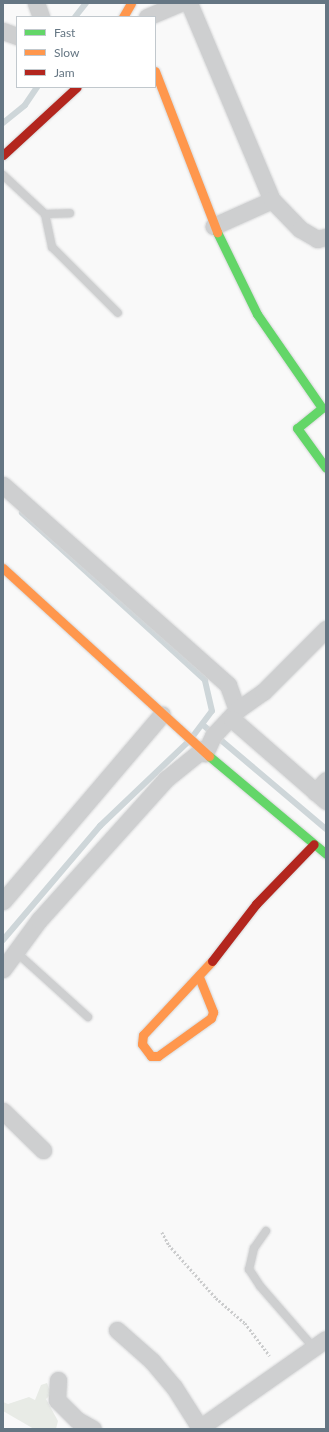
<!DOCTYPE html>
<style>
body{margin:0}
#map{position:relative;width:329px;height:1432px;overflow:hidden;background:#f9f9f9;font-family:Lato,sans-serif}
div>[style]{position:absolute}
.green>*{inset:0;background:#e8ebe6}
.stream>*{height:6px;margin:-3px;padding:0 3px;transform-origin:3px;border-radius:3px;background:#ced6d9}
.path>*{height:2.5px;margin-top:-1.25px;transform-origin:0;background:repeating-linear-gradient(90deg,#cbcccd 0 2px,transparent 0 4px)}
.roads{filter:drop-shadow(0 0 1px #d5d6d7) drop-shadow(0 0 1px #d5d6d7)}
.lane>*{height:8px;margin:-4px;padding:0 4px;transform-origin:4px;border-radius:4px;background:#cecfd0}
.street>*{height:17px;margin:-8.5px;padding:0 8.5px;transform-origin:8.5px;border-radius:8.5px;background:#cecfd0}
.fast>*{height:9px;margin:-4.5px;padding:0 4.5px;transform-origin:4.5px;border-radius:4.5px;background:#63d668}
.slow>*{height:9px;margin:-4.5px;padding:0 4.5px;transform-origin:4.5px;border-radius:4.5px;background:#ff974d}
.jam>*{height:9px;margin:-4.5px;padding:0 4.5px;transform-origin:4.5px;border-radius:4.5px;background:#b3261e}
span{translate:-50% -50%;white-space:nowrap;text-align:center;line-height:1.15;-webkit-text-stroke:4px #fff;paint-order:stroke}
.frame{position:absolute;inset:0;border:4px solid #657683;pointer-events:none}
.legend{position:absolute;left:16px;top:16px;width:140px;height:72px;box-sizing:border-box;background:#fff;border:1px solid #c1c8cd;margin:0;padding:5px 7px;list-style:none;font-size:12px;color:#657683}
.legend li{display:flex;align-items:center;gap:8px;height:20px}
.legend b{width:20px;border:1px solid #c1c8cd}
</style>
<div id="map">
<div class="green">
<div style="clip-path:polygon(47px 1383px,51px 1394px,46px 1399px,58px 1421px,56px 1429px,34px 1429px,3px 1411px,3px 1402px,8px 1404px,29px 1397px,35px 1400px,41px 1385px)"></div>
</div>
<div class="stream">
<div style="left:75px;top:17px;width:18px;rotate:-52deg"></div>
<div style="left:3px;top:123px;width:28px;rotate:-39deg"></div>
<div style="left:25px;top:105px;width:22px;rotate:-56deg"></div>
<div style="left:203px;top:725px;width:161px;rotate:40.2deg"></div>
<div style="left:3px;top:940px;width:150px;rotate:-49.6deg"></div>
<div style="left:100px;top:826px;width:124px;rotate:-43.7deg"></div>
<div style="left:190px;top:740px;width:36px;rotate:-53deg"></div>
<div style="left:212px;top:711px;width:32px;rotate:-103deg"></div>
<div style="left:205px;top:680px;width:248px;rotate:-137.6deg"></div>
</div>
<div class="path">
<div style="left:162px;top:1232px;width:15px;rotate:62deg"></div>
<div style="left:169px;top:1245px;width:71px;rotate:48.4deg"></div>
<div style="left:216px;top:1298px;width:38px;rotate:41deg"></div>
<div style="left:245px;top:1323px;width:41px;rotate:52.9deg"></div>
</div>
<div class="roads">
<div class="lane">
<div style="left:3px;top:175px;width:57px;rotate:42.9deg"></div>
<div style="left:45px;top:214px;width:25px;rotate:-2deg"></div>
<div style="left:45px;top:214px;width:34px;rotate:78deg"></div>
<div style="left:52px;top:247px;width:93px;rotate:45deg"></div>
<div style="left:16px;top:952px;width:97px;rotate:42.1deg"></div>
<div style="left:266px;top:1231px;width:21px;rotate:125deg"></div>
<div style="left:254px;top:1248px;width:22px;rotate:103deg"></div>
<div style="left:249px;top:1269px;width:20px;rotate:57deg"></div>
<div style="left:260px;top:1286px;width:82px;rotate:48.9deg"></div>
</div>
<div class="street">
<div style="left:36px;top:3px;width:15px;rotate:70deg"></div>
<div style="left:189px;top:3px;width:214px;rotate:67.2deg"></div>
<div style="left:272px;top:200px;width:64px;rotate:155.9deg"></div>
<div style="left:147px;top:17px;width:36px;rotate:-23deg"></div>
<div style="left:3px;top:31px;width:15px;rotate:20deg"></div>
<div style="left:272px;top:200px;width:40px;rotate:46deg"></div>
<div style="left:300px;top:229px;width:20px;rotate:30deg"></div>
<div style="left:317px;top:239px;width:9px;rotate:-13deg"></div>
<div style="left:3px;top:485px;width:301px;rotate:41.6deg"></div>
<div style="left:228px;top:685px;width:27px;rotate:70deg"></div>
<div style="left:237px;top:710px;width:35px;rotate:133deg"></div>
<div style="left:213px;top:736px;width:19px;rotate:115deg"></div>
<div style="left:237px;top:710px;width:32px;rotate:-35deg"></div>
<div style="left:263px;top:692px;width:89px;rotate:-45deg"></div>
<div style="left:232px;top:719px;width:125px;rotate:41.1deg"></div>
<div style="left:315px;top:792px;width:16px;rotate:-47deg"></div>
<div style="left:3px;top:901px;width:245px;rotate:-49.6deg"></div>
<div style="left:3px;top:969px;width:61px;rotate:-53.7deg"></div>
<div style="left:39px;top:920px;width:190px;rotate:-48deg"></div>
<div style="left:166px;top:779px;width:48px;rotate:-39deg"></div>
<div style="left:3px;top:1111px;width:56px;rotate:44.3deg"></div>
<div style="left:117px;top:1330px;width:47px;rotate:41.5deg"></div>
<div style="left:152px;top:1361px;width:34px;rotate:50deg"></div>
<div style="left:174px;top:1387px;width:49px;rotate:57.6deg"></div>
<div style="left:58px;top:1380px;width:20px;rotate:93deg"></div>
<div style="left:57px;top:1400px;width:28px;rotate:45deg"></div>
<div style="left:77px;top:1420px;width:18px;rotate:29deg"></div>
<div style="left:198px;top:1429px;width:156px;rotate:-35.1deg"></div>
</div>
<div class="fast">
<div style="left:217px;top:232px;width:91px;rotate:64deg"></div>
<div style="left:257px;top:314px;width:114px;rotate:55.3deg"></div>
<div style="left:322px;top:408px;width:32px;rotate:141deg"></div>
<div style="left:297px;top:428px;width:49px;rotate:54.1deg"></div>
<div style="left:209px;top:756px;width:153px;rotate:39.9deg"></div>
</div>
<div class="slow">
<div style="left:123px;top:17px;width:16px;rotate:-60deg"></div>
<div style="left:155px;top:71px;width:173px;rotate:68.9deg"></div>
<div style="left:3px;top:568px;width:279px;rotate:42.4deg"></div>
<div style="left:199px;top:977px;width:38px;rotate:68deg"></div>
<div style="left:213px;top:1012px;width:6px;rotate:108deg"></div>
<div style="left:211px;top:1018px;width:65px;rotate:144.4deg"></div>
<div style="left:158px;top:1056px;width:7px;rotate:180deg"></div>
<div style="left:151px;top:1056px;width:15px;rotate:-127deg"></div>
<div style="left:142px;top:1044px;width:9px;rotate:-84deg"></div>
<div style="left:143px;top:1035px;width:101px;rotate:-47deg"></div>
</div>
<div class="jam">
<div style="left:3px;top:155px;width:100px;rotate:-42.6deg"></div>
<div style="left:212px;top:961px;width:72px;rotate:-52.3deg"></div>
<div style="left:256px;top:904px;width:83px;rotate:-46deg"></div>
</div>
</div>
<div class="frame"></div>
<ul class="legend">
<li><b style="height:5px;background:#63d668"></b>Fast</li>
<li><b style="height:5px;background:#ff974d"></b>Slow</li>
<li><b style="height:5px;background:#b3261e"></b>Jam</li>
</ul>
</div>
